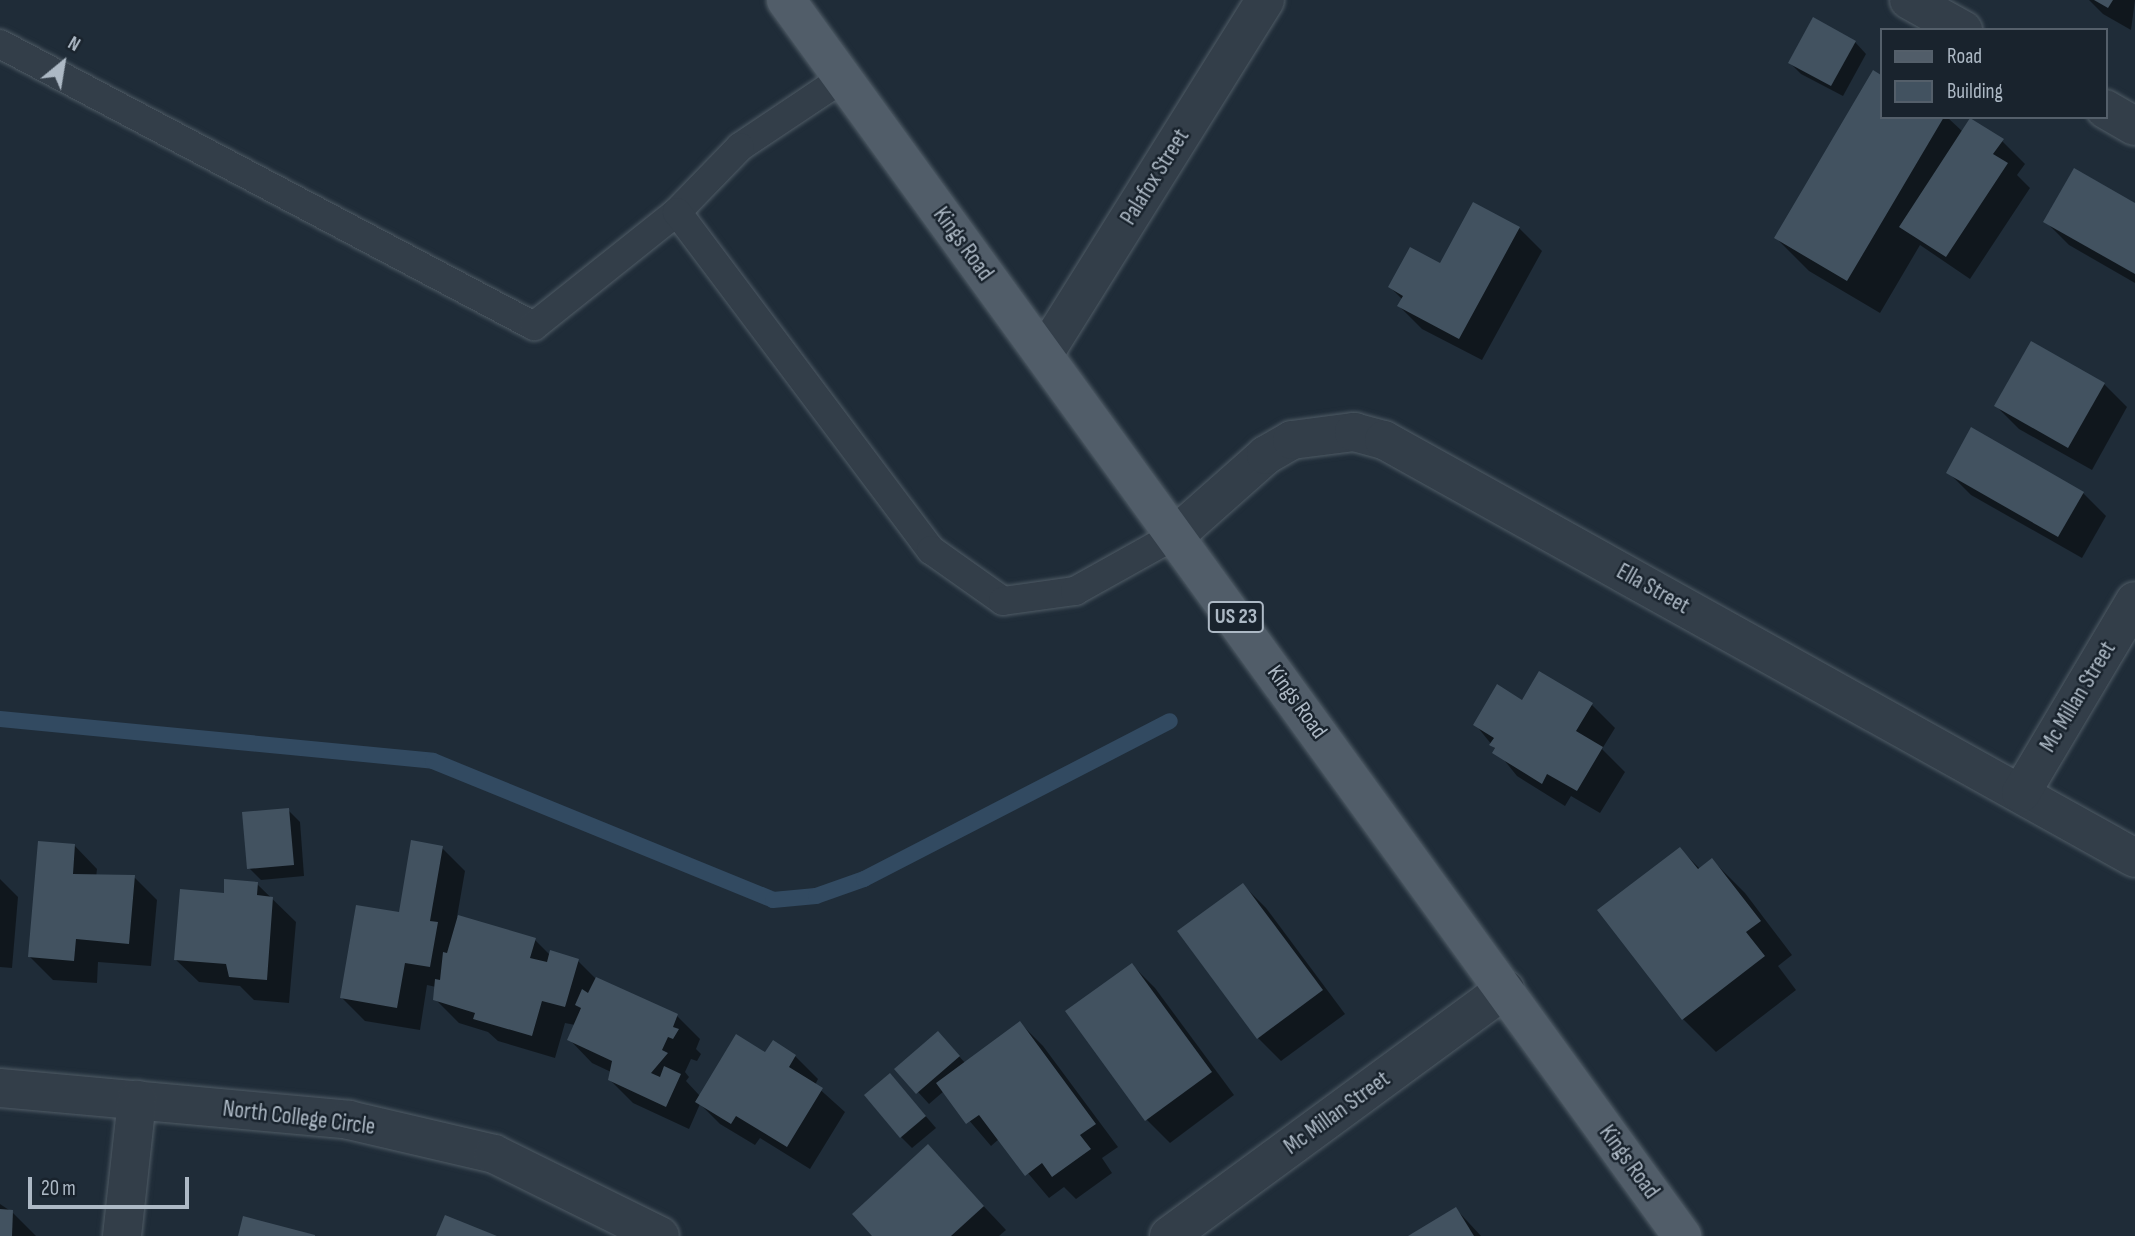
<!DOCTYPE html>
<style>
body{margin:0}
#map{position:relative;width:2135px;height:1236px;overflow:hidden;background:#1f2c38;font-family:"Sofia Sans Condensed",sans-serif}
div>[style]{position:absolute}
.shadow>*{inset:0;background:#0007}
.stream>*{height:16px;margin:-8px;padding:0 8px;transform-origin:8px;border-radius:8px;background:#324a61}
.building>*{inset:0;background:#425260}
.roads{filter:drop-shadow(0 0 2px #505c66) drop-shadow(0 0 2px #505c66)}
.service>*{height:28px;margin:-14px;padding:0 14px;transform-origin:14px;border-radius:14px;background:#333e49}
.minor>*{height:38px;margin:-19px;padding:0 19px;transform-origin:19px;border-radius:19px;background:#333e49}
.primary>*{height:38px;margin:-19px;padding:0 19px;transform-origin:19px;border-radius:19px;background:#515d69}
span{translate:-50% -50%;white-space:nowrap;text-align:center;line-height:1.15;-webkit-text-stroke:5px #19232d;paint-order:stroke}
.shield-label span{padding:2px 5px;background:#19232d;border:2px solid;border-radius:5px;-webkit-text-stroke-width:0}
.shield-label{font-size:21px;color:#adb9c5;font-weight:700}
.street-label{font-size:23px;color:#adb9c5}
.legend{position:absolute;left:1880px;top:28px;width:228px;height:91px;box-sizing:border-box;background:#19232d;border:2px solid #545f6a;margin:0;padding:9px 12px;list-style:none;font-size:21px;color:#adb9c5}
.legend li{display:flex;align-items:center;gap:14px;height:35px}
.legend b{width:35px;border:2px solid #545f6a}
.north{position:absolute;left:28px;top:28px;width:70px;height:70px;-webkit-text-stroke:5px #19232d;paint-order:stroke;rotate:30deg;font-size:19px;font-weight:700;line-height:28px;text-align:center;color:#adb9c5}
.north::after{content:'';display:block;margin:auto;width:24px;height:32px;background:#adb9c5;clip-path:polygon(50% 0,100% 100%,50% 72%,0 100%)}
.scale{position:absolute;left:28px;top:1177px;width:161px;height:32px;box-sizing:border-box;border:4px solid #adb9c5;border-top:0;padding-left:9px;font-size:21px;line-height:24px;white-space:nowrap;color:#adb9c5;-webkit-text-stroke:5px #19232d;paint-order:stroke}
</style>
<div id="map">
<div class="shadow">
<div style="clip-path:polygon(2089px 0,2135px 0,2131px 30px,2103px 14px)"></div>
<div style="clip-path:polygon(1855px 42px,1866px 54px,1843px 96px,1801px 74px,1790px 63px)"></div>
<div style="clip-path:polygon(1874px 73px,1881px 77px,1881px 117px,1947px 117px,1963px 132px,2002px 141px,2025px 164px,2017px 175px,2030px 188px,1970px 279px,1920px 245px,1880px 313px,1809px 271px,1776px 238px)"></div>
<div style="clip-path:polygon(2135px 205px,2135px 283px,2069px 245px,2046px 222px)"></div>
<div style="clip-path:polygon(1519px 228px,1542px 251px,1482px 360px,1422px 329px,1399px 306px,1403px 300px,1390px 287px)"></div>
<div style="clip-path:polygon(2104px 384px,2127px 407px,2092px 470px,2019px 429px,1996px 406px)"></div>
<div style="clip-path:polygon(1948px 472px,2083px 493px,2106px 516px,2082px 558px,1971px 495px)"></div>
<div style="clip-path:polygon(1523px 702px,1592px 705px,1615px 728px,1602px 749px,1625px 772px,1600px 813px,1571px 796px,1565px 806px,1517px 776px,1475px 724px)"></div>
<div style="clip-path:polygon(288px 810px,300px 822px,304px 876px,261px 880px,249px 868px)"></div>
<div style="clip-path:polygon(74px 845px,97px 869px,96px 878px,134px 877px,157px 900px,151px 966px,98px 962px,97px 983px,53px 980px,30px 957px)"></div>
<div style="clip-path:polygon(442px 848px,465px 871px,457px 917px,535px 940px,551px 956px,578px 961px,597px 980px,677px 1016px,700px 1039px,696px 1049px,701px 1054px,697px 1061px,691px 1059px,685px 1072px,689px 1077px,686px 1081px,700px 1096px,766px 1055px,795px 1056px,818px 1079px,815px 1085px,845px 1112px,810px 1169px,760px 1138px,755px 1145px,720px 1124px,700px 1104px,689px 1129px,633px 1103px,610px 1080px,611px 1072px,592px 1063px,569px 1039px,575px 1025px,565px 1023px,555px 1058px,498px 1041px,488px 1032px,459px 1023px,435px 999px,436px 987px,427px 985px,420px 1030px,365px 1021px,342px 998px)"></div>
<div style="clip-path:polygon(1680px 849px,1700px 869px,1712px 860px,1745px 893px,1792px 955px,1778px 966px,1796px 990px,1716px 1052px,1683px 1019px)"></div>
<div style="clip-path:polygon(0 879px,18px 897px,12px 968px,0 967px)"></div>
<div style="clip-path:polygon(257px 884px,296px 922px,289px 1003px,254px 1000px,240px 986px,199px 982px,175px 959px)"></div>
<div style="clip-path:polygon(1243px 885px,1266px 908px,1345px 1014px,1281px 1061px,1258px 1038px,1179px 932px)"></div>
<div style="clip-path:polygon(1132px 965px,1155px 988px,1234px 1095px,1170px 1143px,1147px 1120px,1068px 1012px)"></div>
<div style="clip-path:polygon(1020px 1023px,1043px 1046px,1118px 1147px,1102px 1158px,1112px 1173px,1076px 1199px,1064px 1187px,1049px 1198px,999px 1139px,991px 1146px,944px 1091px,929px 1104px,897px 1069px,949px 1045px,966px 1064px)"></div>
<div style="clip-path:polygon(890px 1075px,936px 1128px,912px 1148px,901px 1137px)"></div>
<div style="clip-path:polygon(928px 1147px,1006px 1230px,999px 1236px,874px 1236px)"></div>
<div style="clip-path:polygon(0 1204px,12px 1212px,36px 1236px,0 1236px)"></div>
<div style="clip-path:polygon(1456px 1209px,1481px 1236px,1412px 1236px)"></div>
</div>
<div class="stream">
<div style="left:0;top:719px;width:435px;rotate:5.5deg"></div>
<div style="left:433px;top:761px;width:367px;rotate:22.2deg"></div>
<div style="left:773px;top:900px;width:43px;rotate:-5.3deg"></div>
<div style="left:816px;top:896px;width:51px;rotate:-19.5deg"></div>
<div style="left:864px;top:879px;width:344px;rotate:-27.3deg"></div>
</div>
<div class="building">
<div style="clip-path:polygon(2094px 0,2113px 0,2108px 8px)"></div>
<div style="clip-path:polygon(1813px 17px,1856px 41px,1831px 86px,1788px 63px)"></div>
<div style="clip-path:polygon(1873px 70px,1881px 75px,1881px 117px,1944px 117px,1847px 281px,1774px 238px)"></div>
<div style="clip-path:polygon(1970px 118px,2004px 139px,1993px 154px,2008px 163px,1946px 257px,1899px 227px)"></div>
<div style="clip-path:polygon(2074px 168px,2135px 203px,2135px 274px,2043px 222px)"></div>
<div style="clip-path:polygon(1473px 202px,1520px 227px,1459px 339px,1397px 306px,1403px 296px,1388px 287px,1410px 247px,1440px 263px)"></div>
<div style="clip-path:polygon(2031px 341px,2105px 383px,2068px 448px,1994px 406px)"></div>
<div style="clip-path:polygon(1971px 427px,2084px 492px,2058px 537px,1946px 473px)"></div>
<div style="clip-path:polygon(1539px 671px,1593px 703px,1576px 731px,1603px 747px,1577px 791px,1547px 774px,1542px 784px,1492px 753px,1495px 748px,1489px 745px,1494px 738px,1473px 725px,1497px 684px,1522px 700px)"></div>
<div style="clip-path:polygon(289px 808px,294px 865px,247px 869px,242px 812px)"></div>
<div style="clip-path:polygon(411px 840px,443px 846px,430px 921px,438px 922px,430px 967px,405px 963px,397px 1008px,340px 998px,356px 905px,399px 912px)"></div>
<div style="clip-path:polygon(38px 841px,75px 844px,73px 874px,135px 875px,129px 944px,76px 939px,74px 961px,28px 957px)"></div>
<div style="clip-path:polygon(1680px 847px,1698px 869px,1712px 858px,1761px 921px,1746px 932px,1765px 956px,1682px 1020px,1597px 910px)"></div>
<div style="clip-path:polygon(224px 879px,258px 882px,257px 895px,273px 897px,267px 980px,229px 977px,226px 964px,174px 960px,180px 889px,224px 893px)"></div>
<div style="clip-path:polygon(1243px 883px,1323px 990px,1257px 1039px,1177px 931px)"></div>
<div style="clip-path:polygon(458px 915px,536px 938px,530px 958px,547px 962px,550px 950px,579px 959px,565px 1007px,542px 1001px,532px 1036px,473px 1019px,475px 1013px,433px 1000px,435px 979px,440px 980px,443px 952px,447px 953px)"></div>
<div style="clip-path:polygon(1132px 963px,1212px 1072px,1145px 1121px,1065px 1011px)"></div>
<div style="clip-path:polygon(596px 977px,678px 1014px,673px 1027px,679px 1029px,673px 1039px,668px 1037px,662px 1050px,668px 1053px,651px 1073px,660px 1077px,664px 1066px,681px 1074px,666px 1107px,608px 1080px,612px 1061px,567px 1040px,581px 1008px,575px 1005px,582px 989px,588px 993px)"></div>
<div style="clip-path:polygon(1020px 1021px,1096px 1124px,1080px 1135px,1091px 1149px,1052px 1177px,1042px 1163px,1025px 1176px,979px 1115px,966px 1124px,936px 1083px)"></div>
<div style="clip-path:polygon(938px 1031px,960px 1056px,916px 1094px,894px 1069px)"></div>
<div style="clip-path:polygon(736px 1034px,765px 1052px,773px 1040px,796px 1055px,789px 1067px,823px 1088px,787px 1147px,736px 1116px,731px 1124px,695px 1102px)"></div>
<div style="clip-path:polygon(890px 1073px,926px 1116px,900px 1138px,864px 1095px)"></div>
<div style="clip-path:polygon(928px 1144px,984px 1206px,951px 1236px,872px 1236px,852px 1214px)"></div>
<div style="clip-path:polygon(1456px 1207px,1474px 1236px,1408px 1236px)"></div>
<div style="clip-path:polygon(0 1209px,13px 1210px,12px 1236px,0 1236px)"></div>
<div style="clip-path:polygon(445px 1215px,497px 1236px,436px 1236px)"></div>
<div style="clip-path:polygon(243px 1216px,315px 1235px,315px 1236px,238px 1236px)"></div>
</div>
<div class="roads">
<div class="service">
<div style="left:0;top:44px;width:604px;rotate:27.84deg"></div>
<div style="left:534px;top:326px;width:183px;rotate:-38.6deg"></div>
<div style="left:843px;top:78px;width:124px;rotate:146.2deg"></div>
<div style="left:740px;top:147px;width:91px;rotate:134.1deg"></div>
<div style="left:677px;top:212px;width:423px;rotate:53.1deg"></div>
<div style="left:931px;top:550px;width:88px;rotate:35.3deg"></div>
<div style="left:1003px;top:601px;width:73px;rotate:-7.9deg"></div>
<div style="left:1075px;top:591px;width:117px;rotate:-29.2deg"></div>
</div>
<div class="minor">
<div style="left:1909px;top:0;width:62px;rotate:29.1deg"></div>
<div style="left:2105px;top:109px;width:34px;rotate:30deg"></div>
<div style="left:1044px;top:354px;width:417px;rotate:-58deg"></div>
<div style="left:1177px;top:534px;width:119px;rotate:-41.6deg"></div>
<div style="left:1266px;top:455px;width:30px;rotate:-30deg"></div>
<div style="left:1292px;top:440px;width:63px;rotate:-7.4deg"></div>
<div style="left:1354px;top:432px;width:31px;rotate:15deg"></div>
<div style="left:1384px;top:440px;width:859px;rotate:29.1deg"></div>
<div style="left:2021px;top:793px;width:223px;rotate:-59.3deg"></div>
<div style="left:0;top:1088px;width:350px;rotate:5.2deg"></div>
<div style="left:349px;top:1120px;width:149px;rotate:13.2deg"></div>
<div style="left:494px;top:1154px;width:185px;rotate:26.3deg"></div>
<div style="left:122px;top:1236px;width:137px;rotate:-83.7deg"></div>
<div style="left:1169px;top:1236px;width:417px;rotate:-36.3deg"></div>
</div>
<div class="primary">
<div style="left:786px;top:0;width:1527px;rotate:54.06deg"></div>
</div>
</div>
<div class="shield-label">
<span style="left:1236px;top:617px">US 23</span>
</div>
<div class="street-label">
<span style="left:1155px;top:177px;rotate:-58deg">Palafox Street</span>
<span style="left:963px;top:244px;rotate:54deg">Kings Road</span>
<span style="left:1653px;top:589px;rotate:29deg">Ella Street</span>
<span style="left:2078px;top:697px;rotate:-59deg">Mc Millan Street</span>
<span style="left:1297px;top:702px;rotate:54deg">Kings Road</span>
<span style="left:1337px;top:1113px;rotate:-36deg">Mc Millan Street</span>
<span style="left:299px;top:1118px;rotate:7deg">North College Circle</span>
<span style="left:1629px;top:1162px;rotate:54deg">Kings Road</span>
</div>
<ul class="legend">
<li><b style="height:9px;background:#515d69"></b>Road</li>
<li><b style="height:19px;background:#425260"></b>Building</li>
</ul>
<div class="north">N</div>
<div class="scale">20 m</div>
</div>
